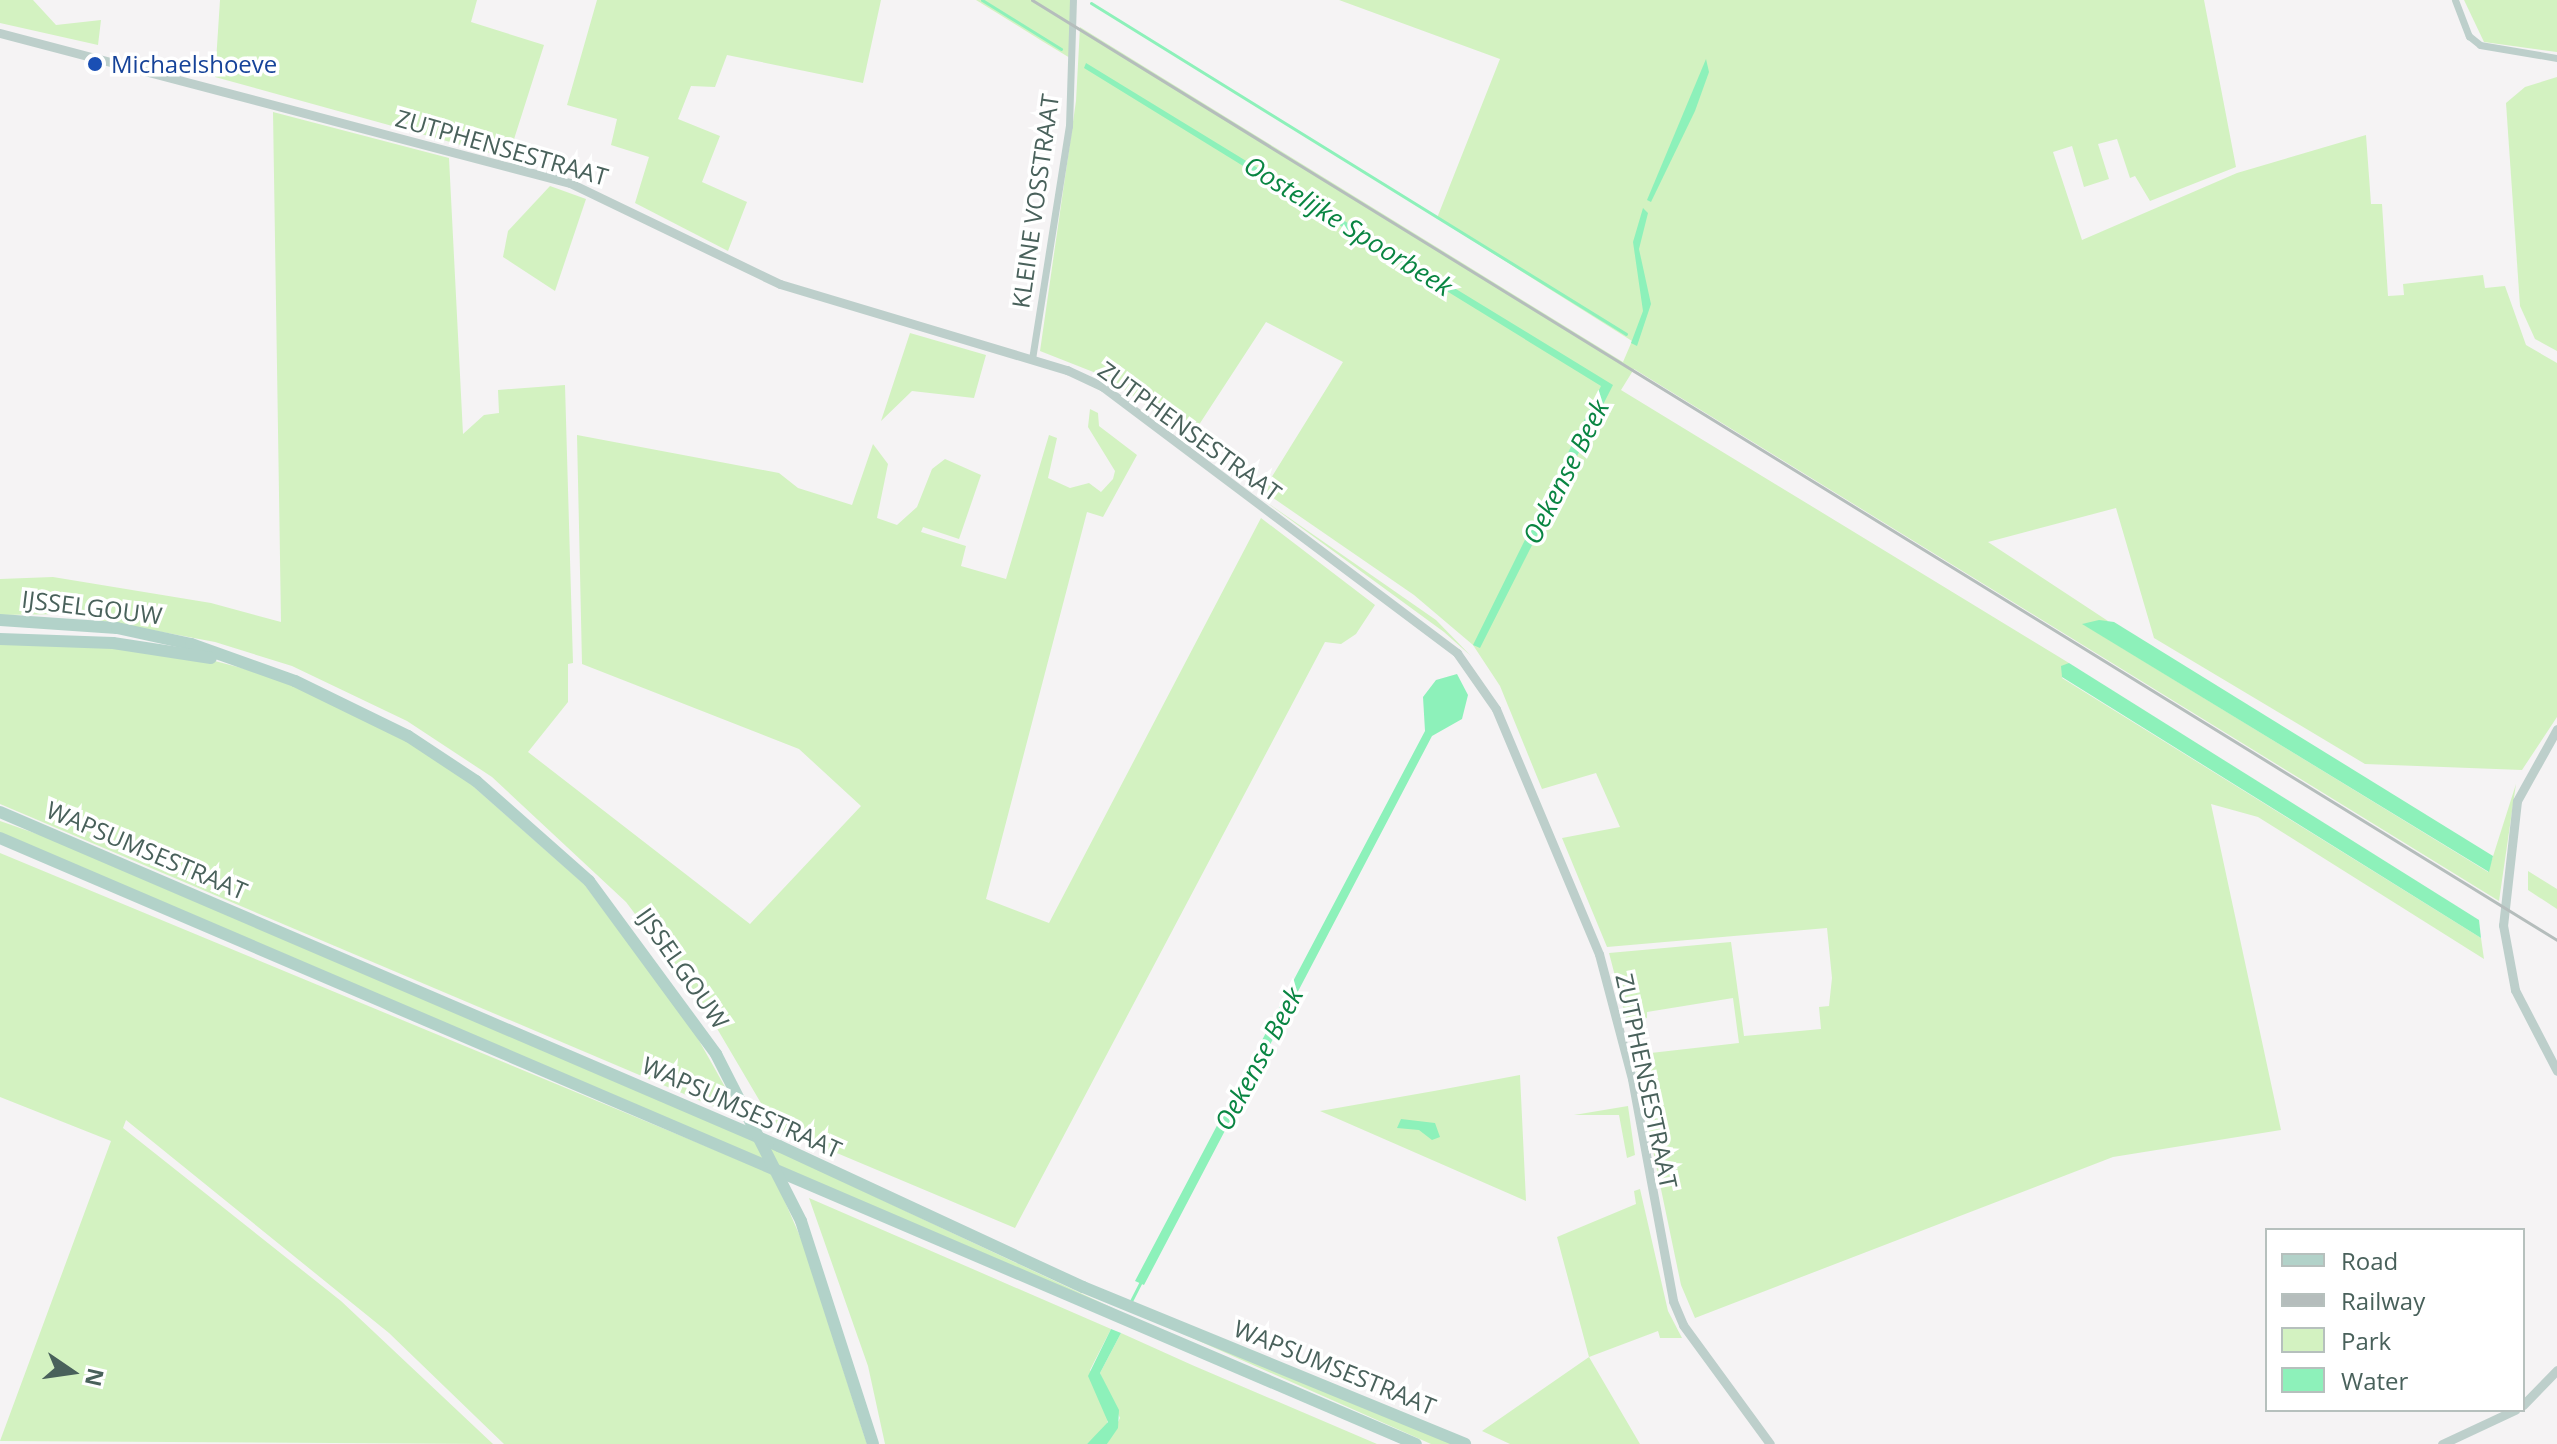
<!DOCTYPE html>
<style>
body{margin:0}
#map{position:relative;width:2557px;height:1444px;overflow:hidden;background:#f5f3f4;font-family:"Open Sans",sans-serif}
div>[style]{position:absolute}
.green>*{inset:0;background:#d3f2c1}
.water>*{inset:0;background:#8df1ba}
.stream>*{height:3px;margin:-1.5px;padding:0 1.5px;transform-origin:1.5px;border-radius:1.5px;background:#8df1ba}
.minor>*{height:7px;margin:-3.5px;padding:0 3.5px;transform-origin:3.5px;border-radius:3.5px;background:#bdcfcb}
.tertiary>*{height:9px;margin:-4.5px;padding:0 4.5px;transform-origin:4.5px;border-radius:4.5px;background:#bdcfcb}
.primary>*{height:12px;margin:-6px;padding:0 6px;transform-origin:6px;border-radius:6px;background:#b2d2c9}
.rail>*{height:3px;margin:-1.5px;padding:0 1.5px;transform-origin:1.5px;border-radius:1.5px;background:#b5bdbc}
.primary-bridge>*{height:12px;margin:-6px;padding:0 6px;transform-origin:6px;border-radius:6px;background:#b2d2c9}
.dots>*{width:22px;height:22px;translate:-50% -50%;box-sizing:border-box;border:4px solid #fff;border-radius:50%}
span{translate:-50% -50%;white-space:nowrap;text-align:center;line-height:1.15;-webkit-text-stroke:7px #fff;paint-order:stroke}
.transit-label{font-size:24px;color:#164399}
.left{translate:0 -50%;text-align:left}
.street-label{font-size:24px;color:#49615b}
.water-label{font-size:26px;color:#098542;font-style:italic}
.legend{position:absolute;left:2265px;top:1228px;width:260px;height:184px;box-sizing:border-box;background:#fff;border:2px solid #b6c0bd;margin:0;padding:10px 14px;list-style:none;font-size:24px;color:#49615b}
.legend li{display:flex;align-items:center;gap:16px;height:40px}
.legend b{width:40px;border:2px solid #b6c0bd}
.north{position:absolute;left:32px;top:1332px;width:80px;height:80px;-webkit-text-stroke:6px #fff;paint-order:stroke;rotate:103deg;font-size:22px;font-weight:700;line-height:32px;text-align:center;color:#49615b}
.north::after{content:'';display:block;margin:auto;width:28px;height:36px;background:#49615b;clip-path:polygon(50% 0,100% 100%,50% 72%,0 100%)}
</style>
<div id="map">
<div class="green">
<div style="clip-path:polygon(0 0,33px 0,56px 25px,101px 20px,98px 45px,0 23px)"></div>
<div style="clip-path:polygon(220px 0,477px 0,471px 22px,544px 45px,508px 158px,215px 77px)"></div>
<div style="clip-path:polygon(597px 0,881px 0,863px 83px,727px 55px,715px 87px,691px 86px,678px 119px,720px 136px,702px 182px,747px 202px,728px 251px,635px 203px,649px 157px,611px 145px,617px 119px,567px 105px)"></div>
<div style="clip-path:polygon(976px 0,1071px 0,1070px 58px,1042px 41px)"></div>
<div style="clip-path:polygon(1339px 0,2204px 0,2236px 167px,2150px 201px,2135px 176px,2130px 178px,2117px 139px,2098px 144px,2109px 179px,2084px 187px,2072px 146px,2053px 152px,2082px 240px,2237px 173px,2366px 135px,2371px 204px,2382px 204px,2388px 296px,2404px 295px,2403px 284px,2483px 275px,2485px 288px,2505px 286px,2526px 345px,2557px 363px,2557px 717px,2522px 770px,2365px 764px,2154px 638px,2116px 508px,1988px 542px,2108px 621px,2083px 624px,2488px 872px,2516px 784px,2499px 901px,1634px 369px,1621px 390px,2069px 663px,2062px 678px,2481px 938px,2484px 959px,2258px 817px,2211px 804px,2281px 1130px,2113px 1157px,1695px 1318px,1681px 1285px,1633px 1055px,1739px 1043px,1733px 998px,1647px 1012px,1647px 1018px,1627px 1022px,1609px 953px,1731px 942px,1744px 1036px,1821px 1029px,1819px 1007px,1829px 1006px,1832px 978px,1827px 928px,1607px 947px,1562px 838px,1620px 827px,1596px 773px,1542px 789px,1500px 686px,1473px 645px,1414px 595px,1263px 491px,1343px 362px,1266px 322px,1191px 437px,1106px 377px,1040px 351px,1076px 101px,1080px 27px,1623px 362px,1632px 341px,1437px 218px,1500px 59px)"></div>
<div style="clip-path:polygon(2464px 0,2557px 0,2557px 52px,2484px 42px)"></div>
<div style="clip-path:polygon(2557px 77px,2557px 351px,2535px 339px,2520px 306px,2506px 103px,2525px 87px)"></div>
<div style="clip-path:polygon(273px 112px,449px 158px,463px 434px,484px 415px,499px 413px,498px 390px,565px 385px,573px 663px,568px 664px,568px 702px,528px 752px,750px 924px,861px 806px,799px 749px,582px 664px,577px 435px,779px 473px,798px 488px,852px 505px,873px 444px,888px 464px,877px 518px,897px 525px,917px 507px,932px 469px,945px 459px,981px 475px,959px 539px,923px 527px,921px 532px,966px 546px,961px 566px,1006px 579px,1049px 435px,1057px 438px,1048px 478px,1070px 488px,1089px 483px,1101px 492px,1113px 479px,1115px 471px,1088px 427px,1090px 409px,1098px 413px,1099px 426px,1137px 455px,1103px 517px,1087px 512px,986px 899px,1049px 923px,1261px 518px,1375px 605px,1356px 634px,1341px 644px,1325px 642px,1015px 1228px,775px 1127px,702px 1003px,626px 902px,492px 777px,407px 721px,292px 666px,215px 642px,67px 614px,0 615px,0 579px,53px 577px,211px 603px,281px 622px)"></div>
<div style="clip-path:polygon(550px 186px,586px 199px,555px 291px,503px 257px,508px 231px)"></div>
<div style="clip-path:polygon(910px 333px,986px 355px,974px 398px,912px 391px,881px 421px)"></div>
<div style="clip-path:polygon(1262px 499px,1436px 620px,1471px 656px,1444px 632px)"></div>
<div style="clip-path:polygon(49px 640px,211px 660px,268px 675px,391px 729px,466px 780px,584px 884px,692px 1028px,743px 1119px,0 804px,0 642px)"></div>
<div style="clip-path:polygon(0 821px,86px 851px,731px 1129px,1121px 1312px,0 834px)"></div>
<div style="clip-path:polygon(0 853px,773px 1174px,802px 1241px,867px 1444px,504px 1444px,389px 1333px,126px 1120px,123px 1128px,341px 1301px,493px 1444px,0 1441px,111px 1141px,0 1097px)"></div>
<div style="clip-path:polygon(2528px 871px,2557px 889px,2557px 909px,2528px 890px)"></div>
<div style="clip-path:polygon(1520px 1075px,1526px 1201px,1320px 1111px,1434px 1091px)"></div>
<div style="clip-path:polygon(1628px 1106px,1635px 1155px,1627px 1158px,1619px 1115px,1574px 1115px)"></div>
<div style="clip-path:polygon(1640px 1189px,1668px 1311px,1682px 1338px,1660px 1338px,1658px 1331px,1589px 1357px,1640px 1444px,1510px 1444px,1482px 1431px,1589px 1357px,1557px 1237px,1636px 1204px,1634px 1191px)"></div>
<div style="clip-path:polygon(809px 1198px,1111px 1329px,1090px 1370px,1109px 1416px,1106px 1427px,1087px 1444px,885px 1444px,868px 1366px)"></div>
<div style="clip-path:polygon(1136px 1313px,1456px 1444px,1431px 1444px)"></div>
<div style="clip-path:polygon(1121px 1333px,1192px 1365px,1377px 1444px,1107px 1444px,1120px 1418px,1100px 1373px)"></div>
</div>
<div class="water">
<div style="clip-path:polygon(1706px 59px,1709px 72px,1695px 111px,1651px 202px,1647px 200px)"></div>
<div style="clip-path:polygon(1086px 63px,1613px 385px,1480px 648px,1473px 645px,1601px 386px,1084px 68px)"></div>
<div style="clip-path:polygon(1643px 208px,1648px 213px,1639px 249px,1651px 304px,1637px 346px,1631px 343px,1643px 311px,1633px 242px)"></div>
<div style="clip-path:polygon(2099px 620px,2114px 622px,2493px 856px,2489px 872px,2082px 624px)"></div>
<div style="clip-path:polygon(2069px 663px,2479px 920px,2481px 938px,2062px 677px,2061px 666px)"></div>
<div style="clip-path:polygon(1457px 674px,1468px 695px,1462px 719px,1432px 736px,1144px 1285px,1135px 1281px,1425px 731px,1423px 697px,1436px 680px)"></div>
<div style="clip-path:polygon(1401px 1119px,1435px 1123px,1440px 1137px,1432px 1140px,1419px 1130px,1397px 1128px)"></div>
<div style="clip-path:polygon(1111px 1329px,1121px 1333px,1100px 1373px,1119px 1410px,1118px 1428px,1107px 1444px,1087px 1444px,1108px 1422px,1088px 1376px)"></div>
</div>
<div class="stream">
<div style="left:982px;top:0;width:93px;rotate:31.8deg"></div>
<div style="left:1091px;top:3px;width:629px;rotate:31.74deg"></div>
<div style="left:1130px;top:1303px;width:25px;rotate:-63deg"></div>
</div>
<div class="minor">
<div style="left:2455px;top:0;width:39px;rotate:69deg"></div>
<div style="left:2469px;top:36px;width:14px;rotate:39deg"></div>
<div style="left:2480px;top:45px;width:78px;rotate:9.6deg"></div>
<div style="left:1032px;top:359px;width:236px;rotate:-81deg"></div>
<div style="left:1069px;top:126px;width:126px;rotate:-88.2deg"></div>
</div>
<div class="tertiary">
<div style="left:0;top:33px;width:589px;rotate:14.74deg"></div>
<div style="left:570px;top:183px;width:233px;rotate:25.7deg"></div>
<div style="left:780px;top:284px;width:300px;rotate:16.7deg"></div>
<div style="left:1067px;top:370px;width:40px;rotate:25deg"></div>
<div style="left:1103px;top:387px;width:443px;rotate:36.9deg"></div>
<div style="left:1457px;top:653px;width:68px;rotate:55.1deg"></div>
<div style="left:1496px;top:709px;width:266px;rotate:67.2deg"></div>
<div style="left:1599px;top:954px;width:129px;rotate:75.2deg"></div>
<div style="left:1632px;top:1079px;width:226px;rotate:79.5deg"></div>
<div style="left:1673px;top:1301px;width:26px;rotate:67deg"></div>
<div style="left:1683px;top:1325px;width:147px;rotate:53.8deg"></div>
<div style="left:2557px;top:729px;width:82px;rotate:119.1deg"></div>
<div style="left:2517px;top:801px;width:125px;rotate:96.4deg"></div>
<div style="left:2503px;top:925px;width:66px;rotate:79.5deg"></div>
<div style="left:2515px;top:990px;width:91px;rotate:62.6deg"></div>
<div style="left:2523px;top:1405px;width:49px;rotate:-45.8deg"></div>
<div style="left:2442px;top:1444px;width:81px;rotate:-25deg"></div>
</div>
<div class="primary">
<div style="left:0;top:620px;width:117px;rotate:3.9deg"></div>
<div style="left:117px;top:628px;width:76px;rotate:12.2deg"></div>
<div style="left:191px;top:644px;width:110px;rotate:19.6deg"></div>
<div style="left:295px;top:681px;width:126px;rotate:26deg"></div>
<div style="left:408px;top:736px;width:82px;rotate:33.5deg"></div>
<div style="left:476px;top:781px;width:151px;rotate:41.5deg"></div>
<div style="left:589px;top:881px;width:215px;rotate:53.7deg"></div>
<div style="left:0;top:639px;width:113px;rotate:2deg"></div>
<div style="left:113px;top:643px;width:99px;rotate:8.7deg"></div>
<div style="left:0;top:812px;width:848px;rotate:23.21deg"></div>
<div style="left:779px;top:1146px;width:335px;rotate:24.9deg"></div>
<div style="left:1083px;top:1287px;width:413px;rotate:22.3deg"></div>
<div style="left:0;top:838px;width:1540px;rotate:23.17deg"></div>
<div style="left:801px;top:1221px;width:234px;rotate:72.1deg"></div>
</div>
<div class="rail">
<div style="left:1032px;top:0;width:1791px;rotate:31.65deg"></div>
</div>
<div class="primary-bridge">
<div style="left:716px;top:1054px;width:187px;rotate:63deg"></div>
</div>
<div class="dots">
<div style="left:95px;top:64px;background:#1a4fb4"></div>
</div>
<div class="transit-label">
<span class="left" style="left:111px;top:64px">Michaelshoeve</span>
</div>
<div class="street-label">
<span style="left:502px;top:147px;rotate:16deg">ZUTPHENSESTRAAT</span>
<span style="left:1035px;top:201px;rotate:-82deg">KLEINE VOSSTRAAT</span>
<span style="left:1190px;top:431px;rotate:36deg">ZUTPHENSESTRAAT</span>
<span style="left:92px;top:607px;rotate:7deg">IJSSELGOUW</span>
<span style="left:147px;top:850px;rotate:23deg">WAPSUMSESTRAAT</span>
<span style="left:683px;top:968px;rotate:55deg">IJSSELGOUW</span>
<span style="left:1647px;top:1081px;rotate:78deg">ZUTPHENSESTRAAT</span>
<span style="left:742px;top:1107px;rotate:24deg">WAPSUMSESTRAAT</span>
<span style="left:1335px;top:1367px;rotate:22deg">WAPSUMSESTRAAT</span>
</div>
<div class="water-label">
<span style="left:1348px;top:226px;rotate:32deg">Oostelijke Spoorbeek</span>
<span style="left:1566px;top:472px;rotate:-63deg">Oekense Beek</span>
<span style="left:1259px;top:1059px;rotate:-62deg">Oekense Beek</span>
</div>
<ul class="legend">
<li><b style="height:10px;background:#b2d2c9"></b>Road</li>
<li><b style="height:10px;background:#b5bdbc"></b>Railway</li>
<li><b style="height:22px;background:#d3f2c1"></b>Park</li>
<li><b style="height:22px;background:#8df1ba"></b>Water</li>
</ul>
<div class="north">N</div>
</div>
